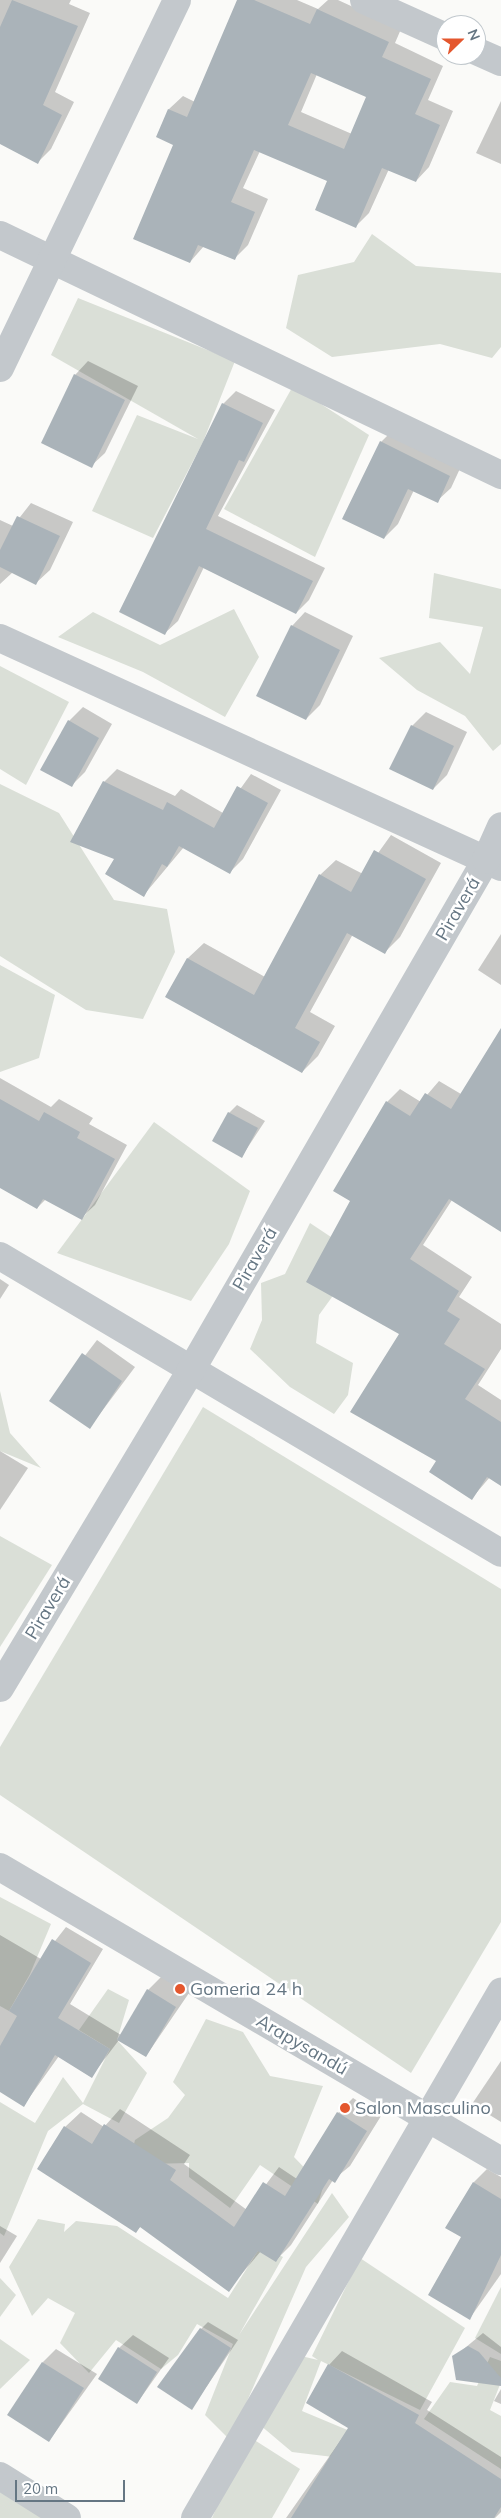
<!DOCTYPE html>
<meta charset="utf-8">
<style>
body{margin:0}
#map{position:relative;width:501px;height:2518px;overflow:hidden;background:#fafaf8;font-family:Mulish,sans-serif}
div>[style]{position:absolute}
.green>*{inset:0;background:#dadfd7}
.shadow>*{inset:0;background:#0003}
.building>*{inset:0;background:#aab3b9}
.minor>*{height:28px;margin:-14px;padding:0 14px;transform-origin:14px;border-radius:14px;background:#c3c8cc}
.dots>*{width:14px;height:14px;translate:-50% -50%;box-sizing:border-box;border:2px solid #fff;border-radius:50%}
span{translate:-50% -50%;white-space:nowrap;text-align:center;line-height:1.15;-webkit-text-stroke:5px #fff;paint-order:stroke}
.street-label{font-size:18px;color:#657683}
.poi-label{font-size:18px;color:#657683}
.left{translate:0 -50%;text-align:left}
.north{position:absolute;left:436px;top:15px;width:50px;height:50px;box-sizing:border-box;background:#fff;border:1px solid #c1c8cd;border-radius:50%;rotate:68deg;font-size:14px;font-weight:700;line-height:20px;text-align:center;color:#657683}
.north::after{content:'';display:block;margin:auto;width:18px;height:22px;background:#e4572e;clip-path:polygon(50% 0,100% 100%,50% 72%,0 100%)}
.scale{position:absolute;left:15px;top:2480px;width:110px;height:22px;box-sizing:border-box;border:2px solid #657683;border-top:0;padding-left:6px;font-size:15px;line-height:18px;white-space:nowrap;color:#657683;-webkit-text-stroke:4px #fff;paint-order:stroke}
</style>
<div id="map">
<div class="green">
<div style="clip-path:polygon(372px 234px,416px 266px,501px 273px,501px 347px,492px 358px,440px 344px,332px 357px,286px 328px,298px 275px,354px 262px)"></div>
<div style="clip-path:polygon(78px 298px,235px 361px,203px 442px,153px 538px,92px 511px,137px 415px,198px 439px,51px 355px)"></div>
<div style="clip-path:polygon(293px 386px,369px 435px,315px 557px,224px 509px)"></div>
<div style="clip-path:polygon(434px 573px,501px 589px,501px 744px,493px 751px,465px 716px,417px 690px,379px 658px,440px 642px,470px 674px,483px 627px,429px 618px)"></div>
<div style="clip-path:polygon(234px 609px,259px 657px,225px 717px,143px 672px,58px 637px,93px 612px,160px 645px)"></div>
<div style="clip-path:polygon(0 666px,69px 702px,26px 785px,0 769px)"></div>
<div style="clip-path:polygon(0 784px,59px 813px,114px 900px,167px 909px,175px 952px,143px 1019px,86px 1010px,0 956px)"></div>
<div style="clip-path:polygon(0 965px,55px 995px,39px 1058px,0 1072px)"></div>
<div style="clip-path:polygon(154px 1122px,250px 1191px,229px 1244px,191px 1301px,57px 1253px)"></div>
<div style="clip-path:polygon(310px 1223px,361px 1257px,319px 1315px,316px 1343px,353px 1363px,348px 1395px,334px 1414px,290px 1387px,250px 1349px,262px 1320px,261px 1283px,285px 1274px)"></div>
<div style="clip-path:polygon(0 1391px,10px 1433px,41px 1468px,0 1451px)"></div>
<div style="clip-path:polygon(203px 1407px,501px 1589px,501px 1922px,411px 2073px,0 1795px,0 1747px)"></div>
<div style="clip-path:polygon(0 1536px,52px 1565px,0 1647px)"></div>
<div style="clip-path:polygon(0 1897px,51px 1924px,30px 1974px,9px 2011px,0 2006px)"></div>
<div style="clip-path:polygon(108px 1989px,129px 2000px,117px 2040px,147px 2073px,119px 2123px,83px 2104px,48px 2131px,4px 2236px,0 2233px,0 2102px,35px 2123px,63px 2077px,83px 2103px,110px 2049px,79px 2030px)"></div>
<div style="clip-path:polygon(206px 2019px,243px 2032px,270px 2076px,323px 2086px,294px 2157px,323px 2187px,318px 2204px,260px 2165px,230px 2208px,189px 2177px,189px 2163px,148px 2164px,131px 2156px,135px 2140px,168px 2118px,185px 2095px,173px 2082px)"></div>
<div style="clip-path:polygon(332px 2193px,349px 2217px,306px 2267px,230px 2440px,205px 2415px,233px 2344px,197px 2324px,178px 2355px,161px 2369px,116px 2340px,89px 2373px,60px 2343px,75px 2313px,48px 2298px,32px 2316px,9px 2267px,38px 2219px,65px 2224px,64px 2232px,76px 2221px,117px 2226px,228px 2298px,261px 2246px,283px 2257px,239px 2335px)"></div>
<div style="clip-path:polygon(360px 2258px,465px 2328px,420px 2410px,321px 2361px,302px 2411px,369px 2439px,358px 2460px,292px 2452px,260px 2425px,301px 2356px,318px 2360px,312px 2356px)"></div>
<div style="clip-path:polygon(0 2278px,16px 2295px,0 2317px)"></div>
<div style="clip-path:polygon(501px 2287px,501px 2354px,475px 2338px)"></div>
<div style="clip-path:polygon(0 2339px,30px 2360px,0 2389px)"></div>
<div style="clip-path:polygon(490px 2357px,501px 2361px,501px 2382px,490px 2410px,501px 2416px,501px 2469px,424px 2419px,450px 2382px,477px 2386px)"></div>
<div style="clip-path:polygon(248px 2436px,300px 2469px,272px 2518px,212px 2518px)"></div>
<div style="clip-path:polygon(0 2475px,79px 2518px,0 2518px)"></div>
</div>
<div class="shadow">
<div style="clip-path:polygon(0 0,71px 0,69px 4px,90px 13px,55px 92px,74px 102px,51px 149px,38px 162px,0 142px)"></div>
<div style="clip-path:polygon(evenodd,239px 0,297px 0,318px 9px,328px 0,338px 0,401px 29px,395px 43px,443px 66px,428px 100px,453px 111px,429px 167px,416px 181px,389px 169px,369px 213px,356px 226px,329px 181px,260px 151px,243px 188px,268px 199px,248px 245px,235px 258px,204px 246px,190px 262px,174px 144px,158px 137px,169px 109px,183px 96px,195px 102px,239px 0,317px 74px,368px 97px,352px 134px,301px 112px,317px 74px)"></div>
<div style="clip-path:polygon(501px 101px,501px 164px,476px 153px)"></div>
<div style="clip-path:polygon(88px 361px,138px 386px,105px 453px,91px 466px,75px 375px)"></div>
<div style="clip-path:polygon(236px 391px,275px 410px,218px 516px,325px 568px,309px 600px,296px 613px,204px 567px,178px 621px,165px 633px,223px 404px)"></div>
<div style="clip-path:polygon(395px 428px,463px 462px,451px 488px,437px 501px,414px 490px,398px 524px,384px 538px,381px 442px)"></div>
<div style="clip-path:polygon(31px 503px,73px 522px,50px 570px,36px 583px,13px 572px,0 584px,0 520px,13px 526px)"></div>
<div style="clip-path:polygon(305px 612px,353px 636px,320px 705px,306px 719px,292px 626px)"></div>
<div style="clip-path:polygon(83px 707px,112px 724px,85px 772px,71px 786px,69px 721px)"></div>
<div style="clip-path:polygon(426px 712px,467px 732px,447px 775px,433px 789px,412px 726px)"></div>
<div style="clip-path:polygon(117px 769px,175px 796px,181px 789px,223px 813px,251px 774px,281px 790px,243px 859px,230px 872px,184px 847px,143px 896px,115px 858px,104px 782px)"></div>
<div style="clip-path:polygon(391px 835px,441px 863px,400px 937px,385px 952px,353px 934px,310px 1012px,335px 1026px,318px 1056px,302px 1072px,167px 996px,188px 958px,204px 943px,265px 977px,320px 875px,336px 860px,363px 874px)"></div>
<div style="clip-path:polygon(501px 934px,501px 985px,478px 970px)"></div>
<div style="clip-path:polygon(501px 1042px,501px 1230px,452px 1200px,423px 1245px,472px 1277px,459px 1297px,501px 1324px,501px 1349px,478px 1385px,501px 1400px,501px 1484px,490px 1477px,472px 1498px,438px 1461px,401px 1333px,352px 1201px,387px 1102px,400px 1089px,421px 1102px,439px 1081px,461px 1094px)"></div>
<div style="clip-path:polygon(0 1078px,51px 1107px,59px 1099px,93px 1118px,89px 1124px,127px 1145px,95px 1205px,81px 1218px,46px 1199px,37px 1208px,0 1186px)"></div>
<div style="clip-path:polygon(237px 1105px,265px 1121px,242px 1156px,229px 1113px)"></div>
<div style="clip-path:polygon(0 1279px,9px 1285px,0 1299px)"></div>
<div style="clip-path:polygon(97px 1340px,135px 1367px,90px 1427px,51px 1400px)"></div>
<div style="clip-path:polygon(0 1451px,28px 1468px,0 1510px)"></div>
<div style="clip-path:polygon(66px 1927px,103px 1949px,70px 2004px,121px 2035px,148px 1990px,162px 1976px,189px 1993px,146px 2056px,119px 2040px,91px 2077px,59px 2056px,24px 2105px,0 2091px,0 1935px,41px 1959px)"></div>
<div style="clip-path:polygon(501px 2061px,501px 2122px,472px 2104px)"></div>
<div style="clip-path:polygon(353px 2098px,381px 2116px,350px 2166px,333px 2180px,291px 2245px,276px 2260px,261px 2251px,228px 2290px,141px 2226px,136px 2231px,65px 2127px,81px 2112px,104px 2127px,120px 2109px,190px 2155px,184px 2164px,247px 2210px,279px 2167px,297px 2179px,338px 2113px)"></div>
<div style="clip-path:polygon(487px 2169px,501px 2177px,501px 2274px,470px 2318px,462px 2237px,474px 2182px)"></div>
<div style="clip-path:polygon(0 2226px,17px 2236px,0 2263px)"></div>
<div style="clip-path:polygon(208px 2322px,238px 2340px,192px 2408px,201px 2329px)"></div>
<div style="clip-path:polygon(483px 2333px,501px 2347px,501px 2384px,454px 2357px)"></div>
<div style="clip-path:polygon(133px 2335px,169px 2358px,137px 2403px,119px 2348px)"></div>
<div style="clip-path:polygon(56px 2349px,97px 2374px,49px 2441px,43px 2362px)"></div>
<div style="clip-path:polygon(342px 2351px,432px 2402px,427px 2410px,501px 2457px,501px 2512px,495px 2518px,286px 2518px,350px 2427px,329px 2365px)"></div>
<div style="clip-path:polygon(501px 2389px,501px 2404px,494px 2401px)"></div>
</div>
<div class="building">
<div style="clip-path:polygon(12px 0,78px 26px,43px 105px,62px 115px,38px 164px,0 144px,0 27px)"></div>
<div style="clip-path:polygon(evenodd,237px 0,254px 0,310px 24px,317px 9px,389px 42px,382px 57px,431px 79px,415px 114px,440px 125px,416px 182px,382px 168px,356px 228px,315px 210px,327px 181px,254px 150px,231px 202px,255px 212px,235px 260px,198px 245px,190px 263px,133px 239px,173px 145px,156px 137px,168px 109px,187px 117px,237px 0,311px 73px,366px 97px,344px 149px,288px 125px,311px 73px)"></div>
<div style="clip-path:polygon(74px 374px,125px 400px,92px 468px,41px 443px)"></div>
<div style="clip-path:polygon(222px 403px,263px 423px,244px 462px,239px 460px,206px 529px,313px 581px,296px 614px,199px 566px,165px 635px,119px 612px)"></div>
<div style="clip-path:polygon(380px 441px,450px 476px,438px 503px,408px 489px,384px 539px,342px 519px)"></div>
<div style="clip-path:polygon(17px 516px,60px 536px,36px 585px,0 567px,0 550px)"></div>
<div style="clip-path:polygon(291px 625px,340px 650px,306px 720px,256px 696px)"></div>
<div style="clip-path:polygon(68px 720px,99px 738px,72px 787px,40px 770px)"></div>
<div style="clip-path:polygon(411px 725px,454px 746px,433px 790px,389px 769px)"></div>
<div style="clip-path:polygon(103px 781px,163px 810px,167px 802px,214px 828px,237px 786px,268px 803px,230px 874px,179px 846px,167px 867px,162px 864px,144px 897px,105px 874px,114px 859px,70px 842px)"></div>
<div style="clip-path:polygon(374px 850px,426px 879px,385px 954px,347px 933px,295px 1028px,320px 1042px,302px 1073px,165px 997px,187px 958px,254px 995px,319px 874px,351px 892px)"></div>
<div style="clip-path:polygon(501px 1028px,501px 1232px,449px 1199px,410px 1259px,459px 1291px,447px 1311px,460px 1319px,444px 1344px,485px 1369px,465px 1399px,501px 1422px,501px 1486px,487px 1477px,472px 1500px,429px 1472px,436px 1461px,350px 1412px,399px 1334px,306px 1282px,350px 1201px,333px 1191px,386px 1101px,410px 1116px,425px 1093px,451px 1109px)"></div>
<div style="clip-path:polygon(0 1099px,39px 1121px,44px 1112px,80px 1132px,77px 1138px,115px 1159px,82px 1220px,43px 1199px,37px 1209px,0 1188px)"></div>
<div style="clip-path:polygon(228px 1112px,258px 1128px,242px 1158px,212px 1141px)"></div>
<div style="clip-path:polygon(82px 1353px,122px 1381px,90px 1429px,49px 1401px)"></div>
<div style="clip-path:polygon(52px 1939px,91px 1963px,58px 2018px,110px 2049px,92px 2078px,55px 2055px,24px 2107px,0 2092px,0 2046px,17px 2016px,9px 2011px)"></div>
<div style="clip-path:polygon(147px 1989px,176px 2007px,146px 2057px,117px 2040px)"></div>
<div style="clip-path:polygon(337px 2112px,367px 2131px,335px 2183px,329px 2179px,276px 2262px,258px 2251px,229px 2292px,140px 2227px,136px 2233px,37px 2169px,64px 2126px,92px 2144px,104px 2124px,176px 2170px,170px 2180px,234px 2227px,263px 2182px,285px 2196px)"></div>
<div style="clip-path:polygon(473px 2182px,501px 2199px,501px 2255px,470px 2320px,428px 2295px,461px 2237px,445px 2228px)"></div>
<div style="clip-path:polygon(200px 2328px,231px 2348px,192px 2410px,157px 2387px)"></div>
<div style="clip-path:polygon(468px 2346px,479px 2352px,501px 2378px,501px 2386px,456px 2380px,452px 2356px)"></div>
<div style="clip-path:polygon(118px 2347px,157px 2372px,137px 2404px,98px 2379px)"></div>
<div style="clip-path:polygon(42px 2362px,84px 2388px,49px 2442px,7px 2415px)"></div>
<div style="clip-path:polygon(328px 2364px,419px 2415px,415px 2423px,501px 2479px,501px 2507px,494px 2518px,291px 2518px,348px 2428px,306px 2403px)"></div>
</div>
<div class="minor">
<div style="left:364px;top:0;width:90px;rotate:24.3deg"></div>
<div style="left:476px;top:51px;width:27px;rotate:24deg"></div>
<div style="left:0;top:235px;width:556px;rotate:25.6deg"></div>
<div style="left:0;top:368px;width:408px;rotate:-64.3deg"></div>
<div style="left:0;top:638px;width:551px;rotate:24.56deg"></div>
<div style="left:0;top:1256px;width:582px;rotate:30.66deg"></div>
<div style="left:0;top:1688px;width:369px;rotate:-59deg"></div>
<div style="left:190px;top:1372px;width:591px;rotate:-59.97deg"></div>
<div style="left:486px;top:860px;width:37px;rotate:-66deg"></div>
<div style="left:0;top:1867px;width:581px;rotate:30.41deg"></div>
<div style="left:0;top:2476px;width:79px;rotate:32.1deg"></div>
<div style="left:195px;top:2518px;width:609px;rotate:-59.81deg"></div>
</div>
<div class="dots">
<div style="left:180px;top:1989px;background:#e4572e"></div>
<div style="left:345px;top:2108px;background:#e4572e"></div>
</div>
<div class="street-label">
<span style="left:458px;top:909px;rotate:-60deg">Piraverá</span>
<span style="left:255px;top:1259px;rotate:-60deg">Piraverá</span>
<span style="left:48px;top:1608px;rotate:-59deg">Piraverá</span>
<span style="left:302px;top:2045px;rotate:30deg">Arapysandú</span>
</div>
<div class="poi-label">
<span class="left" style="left:190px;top:1989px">Gomeria 24 h</span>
<span class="left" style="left:355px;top:2108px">Salon Masculino</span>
</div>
<div class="north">N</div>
<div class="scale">20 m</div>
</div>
